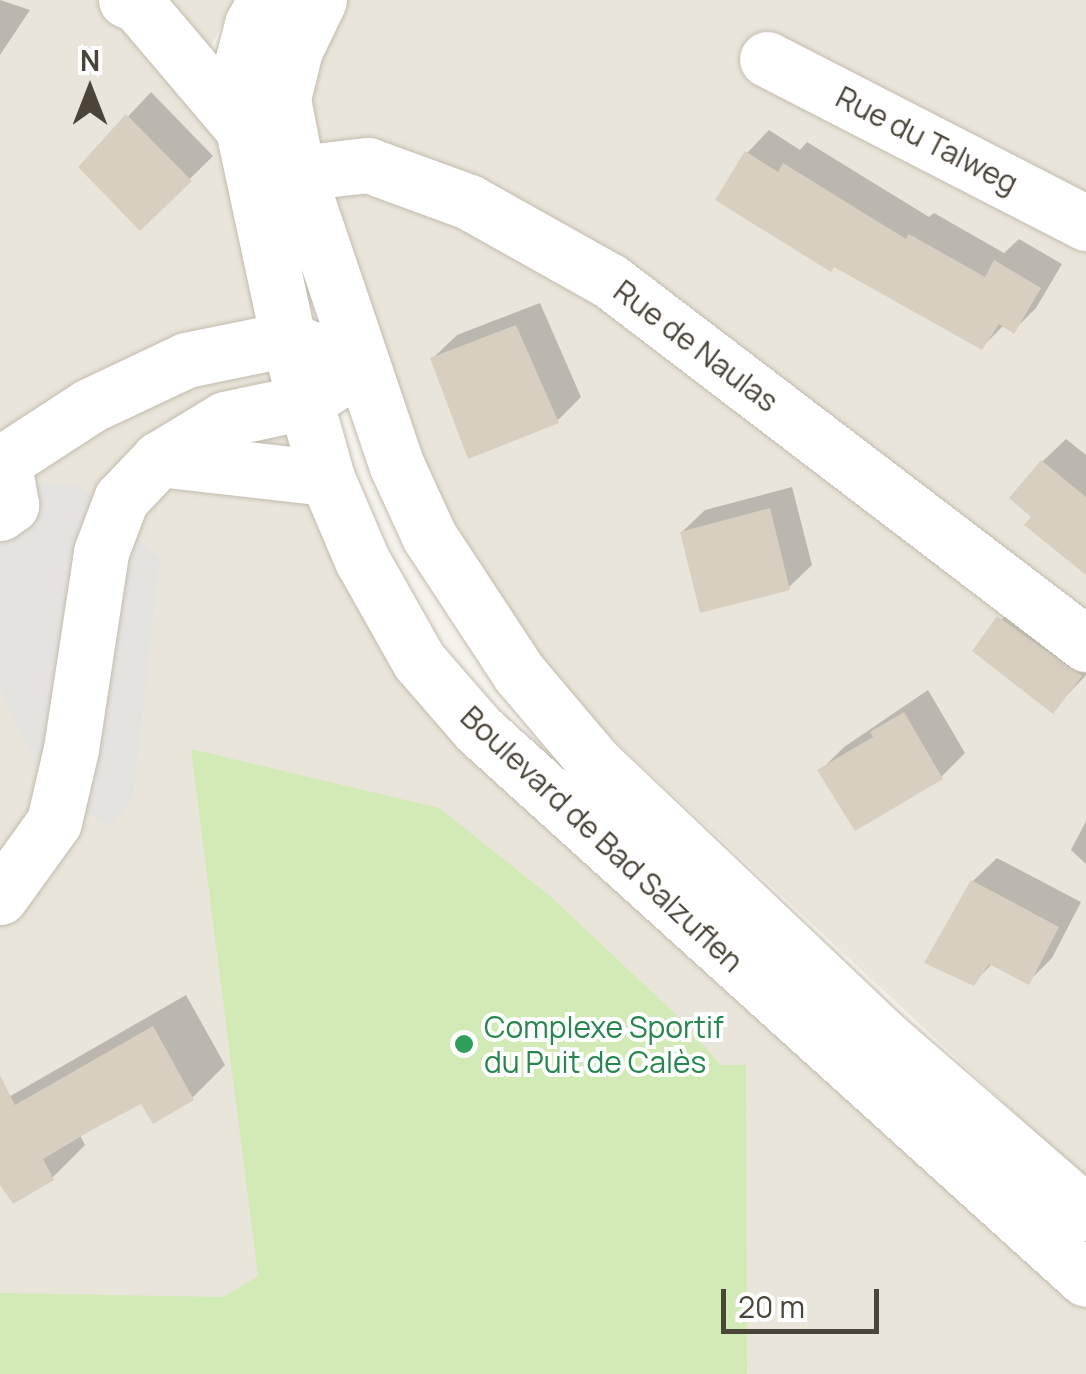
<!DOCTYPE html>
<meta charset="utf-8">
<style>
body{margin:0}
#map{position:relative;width:1086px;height:1374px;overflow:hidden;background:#f6f3ec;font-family:Manrope,sans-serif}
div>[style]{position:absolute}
.residential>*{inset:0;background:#eae5da}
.green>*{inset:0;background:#d2eab5}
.parking>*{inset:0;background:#e5e3e0}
.shadow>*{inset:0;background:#0003}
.building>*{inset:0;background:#d8cfc1}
.roads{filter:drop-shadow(0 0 2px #c2bbae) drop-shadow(0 0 2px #c2bbae)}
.minor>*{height:55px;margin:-27.5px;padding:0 27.5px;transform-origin:27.5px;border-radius:27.5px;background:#fff}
.dots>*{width:28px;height:28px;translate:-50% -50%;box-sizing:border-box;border:5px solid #fff;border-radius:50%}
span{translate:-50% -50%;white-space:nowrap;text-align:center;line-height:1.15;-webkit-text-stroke:8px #fff;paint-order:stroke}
.street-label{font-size:30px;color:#4b4439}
.leisure-label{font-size:30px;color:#27864d}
.left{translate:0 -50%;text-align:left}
.north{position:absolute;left:40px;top:40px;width:100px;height:100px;-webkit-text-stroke:8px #fff;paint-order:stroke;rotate:0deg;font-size:28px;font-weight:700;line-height:40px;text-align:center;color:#4b4439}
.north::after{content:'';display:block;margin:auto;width:35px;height:45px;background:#4b4439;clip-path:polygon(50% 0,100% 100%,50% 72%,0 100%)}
.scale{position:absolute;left:721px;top:1289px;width:158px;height:45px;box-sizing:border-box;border:5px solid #4b4439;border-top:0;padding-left:12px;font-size:30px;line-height:35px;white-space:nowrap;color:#4b4439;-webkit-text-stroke:8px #fff;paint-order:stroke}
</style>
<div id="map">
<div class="residential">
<div style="clip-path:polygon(0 0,234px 0,198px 72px,344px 492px,441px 670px,1086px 1284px,1086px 1374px,0 1374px)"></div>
<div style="clip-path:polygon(332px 0,1086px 0,1086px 1179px,541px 672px,415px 479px,293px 97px)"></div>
</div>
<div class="green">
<div style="clip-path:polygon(191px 749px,439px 808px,550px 896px,686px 1024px,720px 1065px,746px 1065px,747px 1374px,0 1374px,0 1293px,223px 1297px,258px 1276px)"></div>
</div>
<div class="parking">
<div style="clip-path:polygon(0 479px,81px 487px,160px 558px,133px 800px,108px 827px,43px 782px,0 689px)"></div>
</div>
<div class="shadow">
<div style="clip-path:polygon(0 0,30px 10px,0 55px)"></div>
<div style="clip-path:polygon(151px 92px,213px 156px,140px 228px,81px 167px)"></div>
<div style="clip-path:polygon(769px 130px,800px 150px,807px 142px,929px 217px,934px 213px,1004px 253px,1019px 239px,1062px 264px,1036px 308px,1014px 330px,1004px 325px,982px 347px,747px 153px)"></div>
<div style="clip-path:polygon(540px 303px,581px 397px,557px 421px,433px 358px,457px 335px)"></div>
<div style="clip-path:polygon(1066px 439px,1086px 455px,1086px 571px,1035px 516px,1042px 462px)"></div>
<div style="clip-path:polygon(792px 487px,812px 565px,789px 587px,682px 532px,705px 510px)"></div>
<div style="clip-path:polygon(1023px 594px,1086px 639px,1086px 675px,1053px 710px,976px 650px)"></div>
<div style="clip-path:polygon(928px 690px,965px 753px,941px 777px,820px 771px,844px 747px)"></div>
<div style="clip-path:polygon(1086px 821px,1086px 864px,1071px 850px)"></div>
<div style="clip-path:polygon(997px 858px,1081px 902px,1052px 958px,1028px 982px,993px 963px,973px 983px,973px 881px)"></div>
<div style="clip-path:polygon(186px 995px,225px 1065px,192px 1098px,142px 1100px,80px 1135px,85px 1145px,52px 1178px,0 1176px,0 1105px,7px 1098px)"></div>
</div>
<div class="building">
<div style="clip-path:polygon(126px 114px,192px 181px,140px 231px,78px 167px)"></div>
<div style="clip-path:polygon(745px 151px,778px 172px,783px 163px,906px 239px,909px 234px,985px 277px,994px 260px,1041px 288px,1014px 334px,999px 324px,982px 350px,834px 267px,831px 272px,715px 200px)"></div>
<div style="clip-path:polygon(516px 325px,559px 423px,468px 459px,430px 358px)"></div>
<div style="clip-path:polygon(1041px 460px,1086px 497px,1086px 575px,1024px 525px,1031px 517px,1009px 498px)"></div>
<div style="clip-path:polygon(770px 508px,790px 590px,700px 613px,680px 532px)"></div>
<div style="clip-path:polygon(997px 616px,1082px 676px,1053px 714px,972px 651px)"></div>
<div style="clip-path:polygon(904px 712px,943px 779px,855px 831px,817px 770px,873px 737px,870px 732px)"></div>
<div style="clip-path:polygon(971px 880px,1059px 927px,1029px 985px,989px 964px,974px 986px,924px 963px)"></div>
<div style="clip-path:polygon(153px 1026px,194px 1100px,153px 1124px,141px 1104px,90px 1131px,43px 1159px,54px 1180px,13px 1204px,0 1185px,0 1075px,15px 1105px)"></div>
</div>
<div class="roads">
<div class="minor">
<div style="left:126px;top:0;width:13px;rotate:23deg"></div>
<div style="left:138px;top:5px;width:162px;rotate:49.7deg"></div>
<div style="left:265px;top:0;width:27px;rotate:118deg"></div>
<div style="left:252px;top:24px;width:40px;rotate:104.4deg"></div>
<div style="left:242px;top:63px;width:66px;rotate:89.1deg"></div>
<div style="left:243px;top:129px;width:215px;rotate:77.9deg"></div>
<div style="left:288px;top:339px;width:144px;rotate:74.3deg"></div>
<div style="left:327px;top:478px;width:89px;rotate:66.9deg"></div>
<div style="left:362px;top:560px;width:116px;rotate:60.6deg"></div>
<div style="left:419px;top:661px;width:91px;rotate:49deg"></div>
<div style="left:479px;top:730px;width:818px;rotate:42.13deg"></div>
<div style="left:319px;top:0;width:55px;rotate:115.6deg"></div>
<div style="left:295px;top:50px;width:50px;rotate:103.8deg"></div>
<div style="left:283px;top:99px;width:73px;rotate:79deg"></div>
<div style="left:297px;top:171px;width:311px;rotate:71.3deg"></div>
<div style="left:397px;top:466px;width:77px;rotate:65.4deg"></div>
<div style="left:429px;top:536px;width:164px;rotate:56.7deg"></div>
<div style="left:519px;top:673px;width:119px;rotate:49.8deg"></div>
<div style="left:596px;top:764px;width:389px;rotate:43.5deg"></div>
<div style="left:878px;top:1032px;width:276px;rotate:41deg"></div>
<div style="left:767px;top:59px;width:359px;rotate:27.2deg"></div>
<div style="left:264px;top:177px;width:105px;rotate:-6.6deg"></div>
<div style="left:368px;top:165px;width:108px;rotate:20.1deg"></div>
<div style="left:469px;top:202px;width:162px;rotate:29.3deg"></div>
<div style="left:610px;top:281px;width:599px;rotate:37.33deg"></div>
<div style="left:159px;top:459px;width:169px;rotate:6.5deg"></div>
<div style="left:0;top:464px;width:108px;rotate:-33deg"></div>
<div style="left:91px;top:405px;width:105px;rotate:-25.3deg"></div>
<div style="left:186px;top:360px;width:104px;rotate:-11.6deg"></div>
<div style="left:288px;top:339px;width:34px;rotate:23deg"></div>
<div style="left:0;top:513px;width:14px;rotate:-36deg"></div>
<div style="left:11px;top:505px;width:43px;rotate:-99.5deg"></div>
<div style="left:0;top:897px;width:92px;rotate:-54.2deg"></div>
<div style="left:54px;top:822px;width:75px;rotate:-76.9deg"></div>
<div style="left:71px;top:749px;width:199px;rotate:-81.3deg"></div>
<div style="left:101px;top:552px;width:57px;rotate:-69.3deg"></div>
<div style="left:121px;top:499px;width:55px;rotate:-46.5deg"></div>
<div style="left:159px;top:459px;width:77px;rotate:-31.2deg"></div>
<div style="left:225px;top:419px;width:81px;rotate:-12.1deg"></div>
<div style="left:304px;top:402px;width:36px;rotate:-32deg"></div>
</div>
</div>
<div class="dots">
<div style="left:464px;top:1044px;background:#2e9e5b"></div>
</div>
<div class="street-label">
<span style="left:927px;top:140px;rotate:27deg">Rue du Talweg</span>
<span style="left:696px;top:346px;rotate:37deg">Rue de Naulas</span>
<span style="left:602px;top:839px;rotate:43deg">Boulevard de Bad Salzuflen</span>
</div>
<div class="leisure-label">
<span class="left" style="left:484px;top:1044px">Complexe Sportif<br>du Puit de Calès</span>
</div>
<div class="north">N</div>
<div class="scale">20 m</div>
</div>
